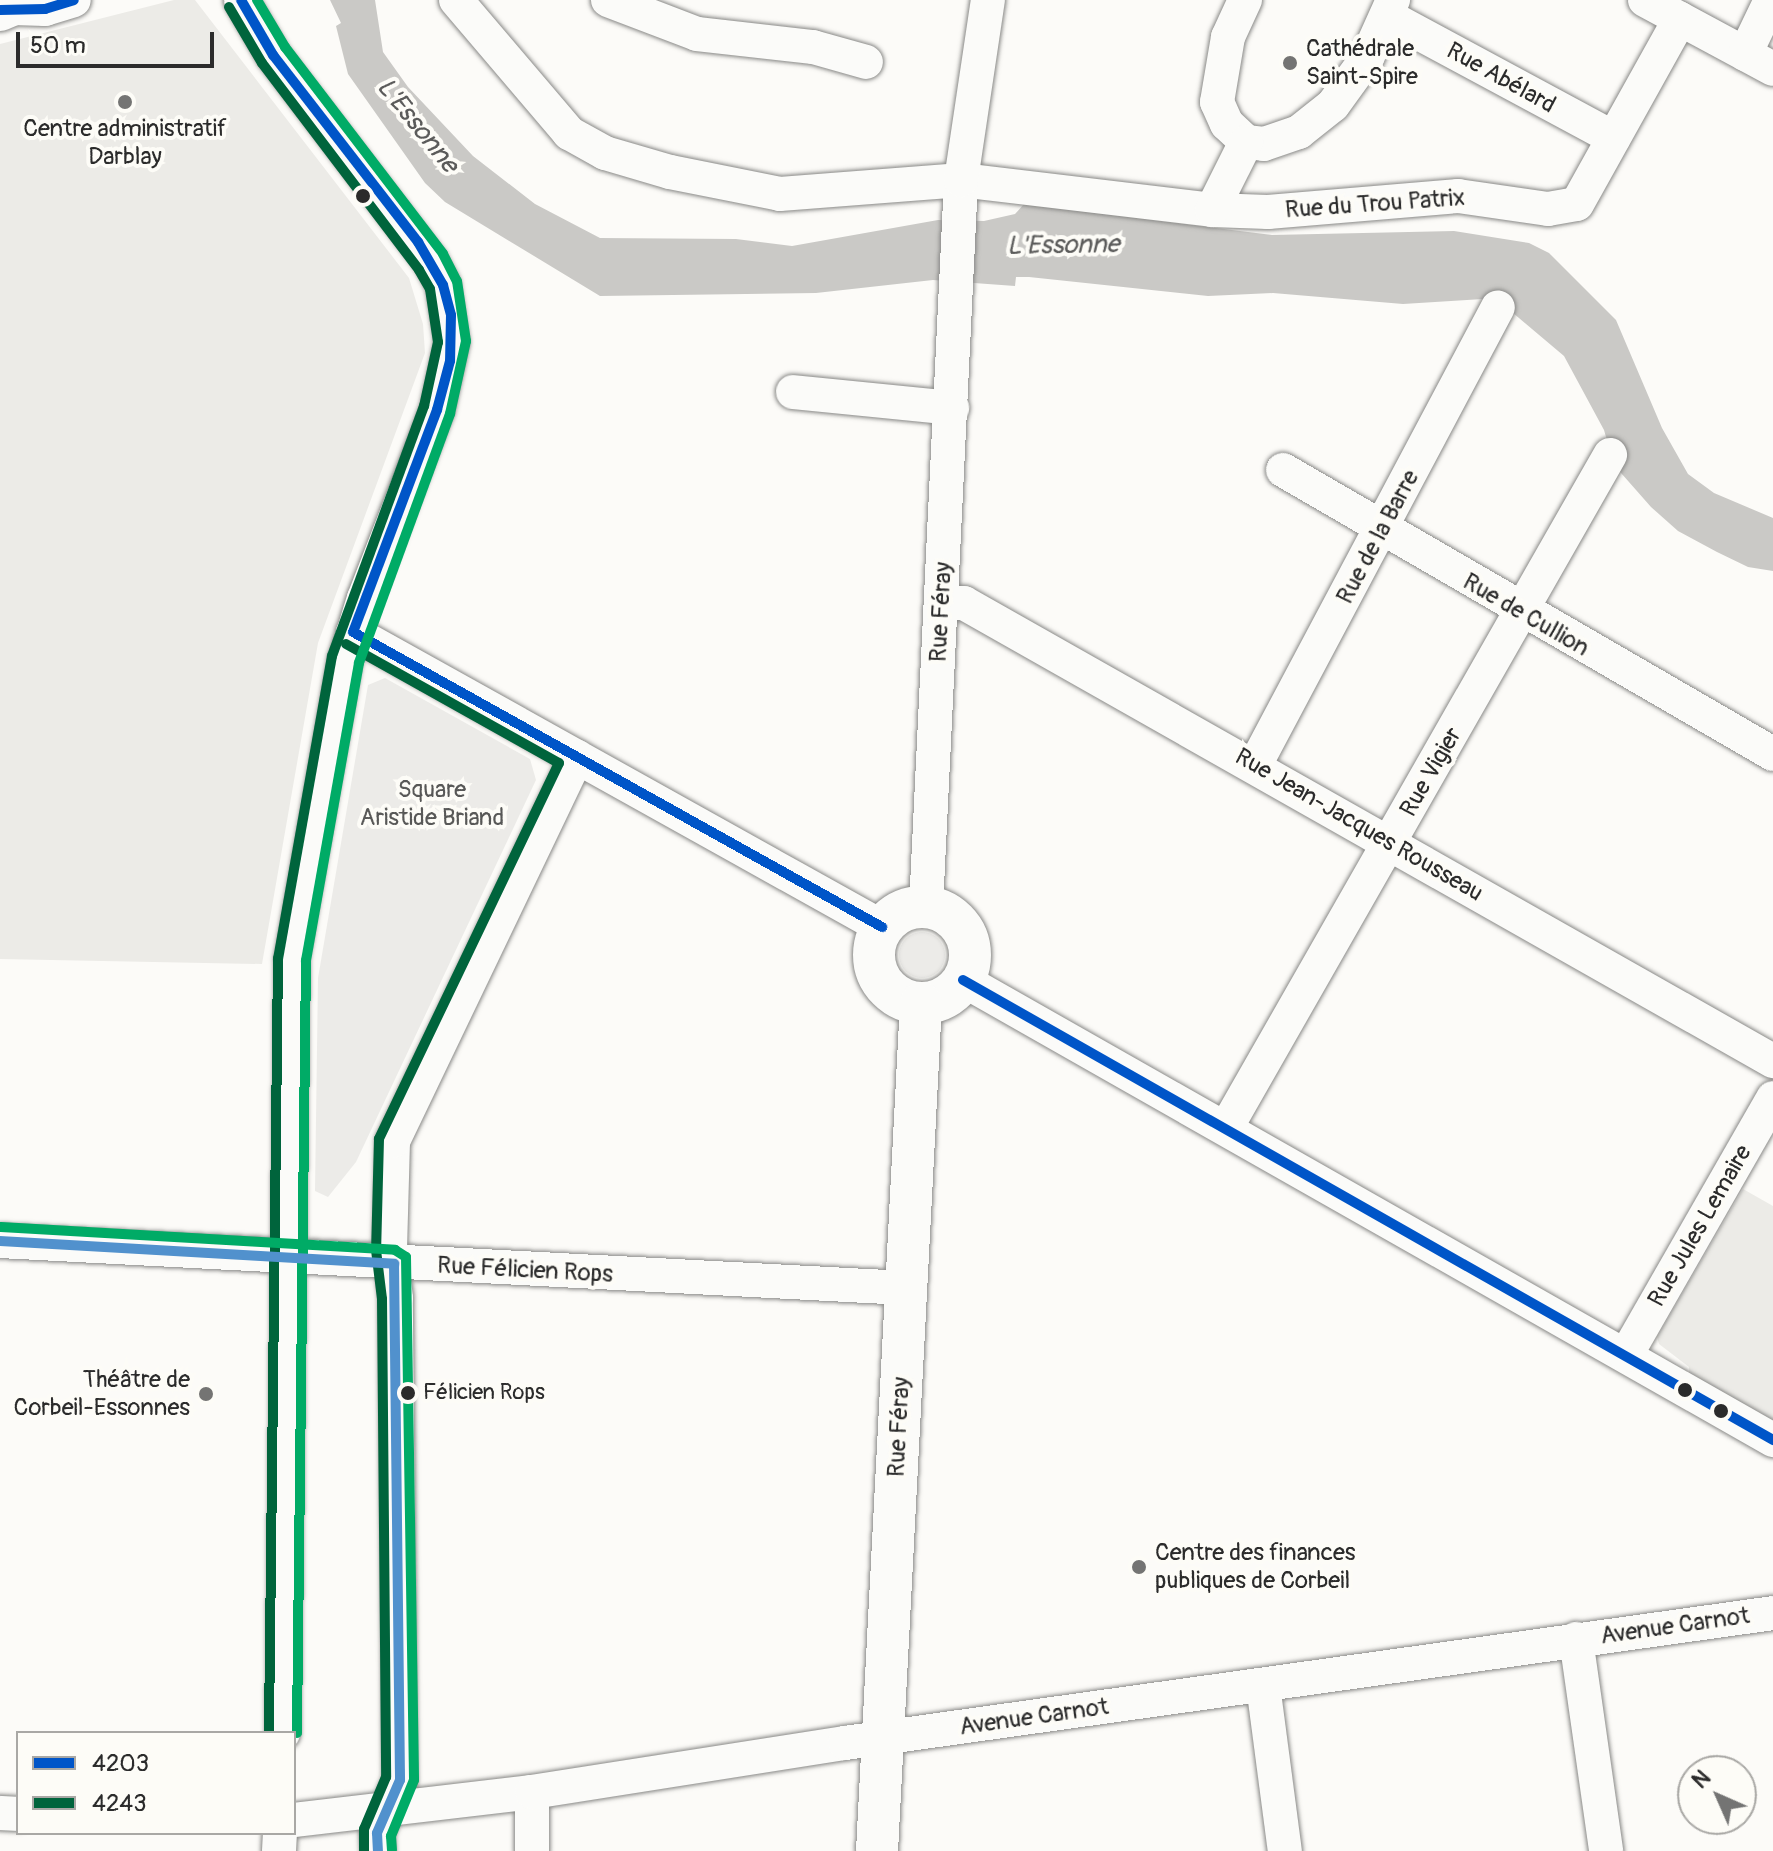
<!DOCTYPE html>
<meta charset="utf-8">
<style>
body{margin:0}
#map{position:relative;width:1773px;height:1851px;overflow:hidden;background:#fcfbf8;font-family:Pangolin,sans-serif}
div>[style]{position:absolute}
.built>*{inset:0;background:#ecebe7}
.green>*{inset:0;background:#ecebe8}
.round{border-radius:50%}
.water>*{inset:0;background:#cac9c6}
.roads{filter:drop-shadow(0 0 2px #898987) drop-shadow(0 0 2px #898987)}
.minor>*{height:34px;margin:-17px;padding:0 17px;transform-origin:17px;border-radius:17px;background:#fbfbf9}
.major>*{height:42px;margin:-21px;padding:0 21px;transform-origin:21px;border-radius:21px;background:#fbfbf9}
.major>.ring{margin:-21px;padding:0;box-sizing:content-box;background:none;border:42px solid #fbfbf9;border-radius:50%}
.bus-1>*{height:10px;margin:-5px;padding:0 5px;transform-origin:5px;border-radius:5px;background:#0055c8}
.bus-2>*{height:10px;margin:-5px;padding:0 5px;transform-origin:5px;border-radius:5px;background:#00643c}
.bus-3>*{height:10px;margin:-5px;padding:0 5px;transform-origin:5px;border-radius:5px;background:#00ab66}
.bus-4>*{height:10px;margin:-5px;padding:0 5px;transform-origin:5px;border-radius:5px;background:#5191cd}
.dots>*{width:22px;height:22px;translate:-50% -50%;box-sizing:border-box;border:4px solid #fdfcf7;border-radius:50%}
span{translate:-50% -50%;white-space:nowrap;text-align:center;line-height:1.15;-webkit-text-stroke:8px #fdfcf7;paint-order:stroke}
.bus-label{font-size:22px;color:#2b2b2b}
.left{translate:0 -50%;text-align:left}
.poi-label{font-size:24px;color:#2b2b2b}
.right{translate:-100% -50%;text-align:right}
.street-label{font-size:24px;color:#2b2b2b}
.park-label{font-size:24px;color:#585857}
.water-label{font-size:26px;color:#5b5b5a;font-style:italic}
.legend{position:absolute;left:16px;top:1731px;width:280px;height:104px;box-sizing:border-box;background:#fdfcf7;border:2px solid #a9a8a5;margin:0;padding:10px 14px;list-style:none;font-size:24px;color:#2b2b2b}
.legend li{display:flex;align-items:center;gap:16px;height:40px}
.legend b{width:40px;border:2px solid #a9a8a5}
.north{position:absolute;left:1677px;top:1755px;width:80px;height:80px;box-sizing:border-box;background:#fdfcf7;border:2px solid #a9a8a5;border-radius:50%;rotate:315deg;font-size:22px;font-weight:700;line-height:32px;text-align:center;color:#2b2b2b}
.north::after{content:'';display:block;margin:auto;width:28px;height:36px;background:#747473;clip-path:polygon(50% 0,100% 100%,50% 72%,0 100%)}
.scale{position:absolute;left:16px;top:32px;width:198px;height:36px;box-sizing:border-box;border:4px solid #2b2b2b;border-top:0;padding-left:10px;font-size:24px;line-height:28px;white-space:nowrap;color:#2b2b2b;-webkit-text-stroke:6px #fdfcf7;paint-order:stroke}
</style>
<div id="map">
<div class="built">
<div style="clip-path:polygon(174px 0,195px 0,409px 278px,423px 324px,425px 353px,318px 643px,262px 964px,0 959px,0 44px)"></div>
<div style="clip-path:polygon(1743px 1189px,1773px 1206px,1773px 1425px,1689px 1375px,1689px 1367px,1659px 1344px,1657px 1337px)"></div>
</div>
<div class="green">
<div style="clip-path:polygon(385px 678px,530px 759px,536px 780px,356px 1162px,328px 1197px,315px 1191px,318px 978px,368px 685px)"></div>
<div class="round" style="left:899px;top:932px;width:46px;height:46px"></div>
</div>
<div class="water">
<div style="clip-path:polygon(330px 0,375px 0,383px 52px,408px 87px,473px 156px,535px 204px,600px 238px,736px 239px,792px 246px,938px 220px,984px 221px,1015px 214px,1024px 204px,1272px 235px,1454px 231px,1529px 243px,1549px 253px,1616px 320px,1662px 428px,1688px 474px,1714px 493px,1773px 518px,1773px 571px,1748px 567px,1717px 552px,1678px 531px,1651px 507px,1614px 465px,1604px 430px,1564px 356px,1506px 307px,1483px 299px,1403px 304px,1273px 293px,1208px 296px,1029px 277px,1016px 277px,1015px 286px,933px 280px,816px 293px,600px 296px,445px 202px,425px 183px,348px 74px,336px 26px,341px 23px)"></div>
</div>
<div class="roads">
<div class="minor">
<div style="left:241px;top:0;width:64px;rotate:59.8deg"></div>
<div style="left:273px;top:55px;width:260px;rotate:52.6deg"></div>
<div style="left:431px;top:262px;width:26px;rotate:62deg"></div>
<div style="left:443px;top:285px;width:58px;rotate:81deg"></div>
<div style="left:452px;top:342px;width:70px;rotate:102.4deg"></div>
<div style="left:437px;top:410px;width:202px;rotate:111.2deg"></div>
<div style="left:364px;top:598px;width:65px;rotate:107deg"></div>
<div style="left:345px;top:660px;width:304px;rotate:100.1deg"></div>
<div style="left:292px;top:959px;width:774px;rotate:90.67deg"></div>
<div style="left:456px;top:0;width:175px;rotate:49.6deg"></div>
<div style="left:569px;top:133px;width:41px;rotate:29.1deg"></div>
<div style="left:605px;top:153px;width:68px;rotate:16.3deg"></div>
<div style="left:670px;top:172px;width:112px;rotate:11.3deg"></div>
<div style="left:780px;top:194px;width:182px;rotate:-4.4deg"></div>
<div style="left:961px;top:180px;width:253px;rotate:6.8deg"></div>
<div style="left:1212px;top:210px;width:56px;rotate:2deg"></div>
<div style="left:1268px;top:212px;width:191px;rotate:-4.8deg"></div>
<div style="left:1458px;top:196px;width:91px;rotate:8.2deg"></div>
<div style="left:1548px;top:209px;width:29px;rotate:-10deg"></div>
<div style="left:1577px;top:204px;width:212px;rotate:-60.9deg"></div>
<div style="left:608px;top:0;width:95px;rotate:20.9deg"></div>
<div style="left:697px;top:34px;width:117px;rotate:6.4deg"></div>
<div style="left:813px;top:47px;width:55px;rotate:15.8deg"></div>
<div style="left:1245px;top:0;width:41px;rotate:114.7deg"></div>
<div style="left:1228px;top:37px;width:66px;rotate:99.6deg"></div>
<div style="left:1217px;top:102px;width:24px;rotate:66deg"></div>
<div style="left:1227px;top:124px;width:26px;rotate:43deg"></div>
<div style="left:1246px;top:142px;width:18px;rotate:6deg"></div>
<div style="left:1264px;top:144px;width:37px;rotate:-19deg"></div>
<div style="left:1299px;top:132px;width:43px;rotate:-38.5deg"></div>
<div style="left:1333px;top:105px;width:58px;rotate:-54.1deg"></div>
<div style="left:1367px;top:58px;width:64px;rotate:-65.9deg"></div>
<div style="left:1645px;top:0;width:145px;rotate:28.3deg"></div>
<div style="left:13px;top:8px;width:32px;rotate:2deg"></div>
<div style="left:45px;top:9px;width:30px;rotate:-17deg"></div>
<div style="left:1389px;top:17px;width:255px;rotate:28.3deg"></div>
<div style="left:1745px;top:54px;width:60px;rotate:-64.3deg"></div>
<div style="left:1212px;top:210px;width:76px;rotate:-63.4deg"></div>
<div style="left:793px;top:392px;width:160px;rotate:5.7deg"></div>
<div style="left:1283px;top:470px;width:566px;rotate:30.1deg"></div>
<div style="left:941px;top:603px;width:23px"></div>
<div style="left:964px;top:603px;width:930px;rotate:29.52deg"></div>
<div style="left:353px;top:632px;width:606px;rotate:29.15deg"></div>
<div style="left:1255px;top:765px;width:518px;rotate:-62.05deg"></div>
<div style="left:926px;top:907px;width:728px;rotate:-87.24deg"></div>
<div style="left:961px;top:180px;width:182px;rotate:-81.5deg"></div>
<div style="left:963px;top:980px;width:932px;rotate:29.59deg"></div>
<div style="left:1226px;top:1128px;width:775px;rotate:-60.29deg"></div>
<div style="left:0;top:1241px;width:907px;rotate:2.97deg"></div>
<div style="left:1626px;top:1355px;width:296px;rotate:-60.2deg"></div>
<div style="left:1576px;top:1639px;width:214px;rotate:81.9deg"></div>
<div style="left:1263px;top:1685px;width:167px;rotate:82.5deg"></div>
<div style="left:532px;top:1792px;width:59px;rotate:90deg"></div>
<div style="left:0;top:1813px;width:18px;rotate:3deg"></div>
<div style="left:294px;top:1820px;width:240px;rotate:-6.7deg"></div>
<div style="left:532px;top:1792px;width:317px;rotate:-8.9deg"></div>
<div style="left:845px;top:1743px;width:937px;rotate:-7.97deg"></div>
<div style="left:279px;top:1851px;width:18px;rotate:-87deg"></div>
<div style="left:378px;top:1851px;width:18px;rotate:-93deg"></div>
<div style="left:377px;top:1833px;width:58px;rotate:-66.5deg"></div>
<div style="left:400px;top:1780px;width:482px;rotate:-90.5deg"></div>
<div style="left:396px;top:1298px;width:49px;rotate:-97deg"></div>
<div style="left:390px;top:1249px;width:108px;rotate:-88.4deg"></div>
<div style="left:393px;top:1141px;width:426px;rotate:-64.4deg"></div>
</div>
<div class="major">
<div style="left:0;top:10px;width:25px;rotate:-23deg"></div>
<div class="ring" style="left:874px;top:907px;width:54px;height:54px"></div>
<div style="left:877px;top:1851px;width:849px;rotate:-87.03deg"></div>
</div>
</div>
<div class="bus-1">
<div style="left:241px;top:0;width:64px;rotate:59.8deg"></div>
<div style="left:273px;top:55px;width:237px;rotate:52.2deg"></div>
<div style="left:418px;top:242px;width:50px;rotate:59.8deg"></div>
<div style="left:443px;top:285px;width:31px;rotate:75deg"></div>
<div style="left:451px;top:315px;width:46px;rotate:91.2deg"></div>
<div style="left:450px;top:361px;width:51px;rotate:104.9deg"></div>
<div style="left:437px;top:410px;width:237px;rotate:110.7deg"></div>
<div style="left:0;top:10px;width:45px;rotate:-1.3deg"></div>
<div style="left:45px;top:9px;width:30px;rotate:-17deg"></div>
<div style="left:353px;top:632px;width:606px;rotate:29.15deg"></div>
<div style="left:963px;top:980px;width:932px;rotate:29.59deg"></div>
</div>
<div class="bus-2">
<div style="left:229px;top:7px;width:65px;rotate:59.5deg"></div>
<div style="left:262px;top:63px;width:260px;rotate:52.8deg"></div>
<div style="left:419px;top:270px;width:22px;rotate:60deg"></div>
<div style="left:430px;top:289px;width:54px;rotate:81.4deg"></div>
<div style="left:438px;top:342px;width:66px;rotate:102.3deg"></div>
<div style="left:424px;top:406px;width:266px;rotate:110.2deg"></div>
<div style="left:332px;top:656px;width:307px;rotate:100.1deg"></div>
<div style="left:278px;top:958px;width:775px;rotate:90.67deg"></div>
<div style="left:346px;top:644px;width:244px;rotate:29.2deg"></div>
<div style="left:559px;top:763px;width:417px;rotate:115.6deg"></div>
<div style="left:379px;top:1139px;width:111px;rotate:91.5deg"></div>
<div style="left:376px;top:1250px;width:49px;rotate:83deg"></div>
<div style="left:382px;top:1299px;width:478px;rotate:89.5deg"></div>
<div style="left:386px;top:1777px;width:56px;rotate:112.9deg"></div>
<div style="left:364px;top:1829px;width:22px;rotate:90deg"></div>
</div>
<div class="bus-3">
<div style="left:257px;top:0;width:55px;rotate:59.2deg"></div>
<div style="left:285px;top:47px;width:260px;rotate:52.6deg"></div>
<div style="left:443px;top:254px;width:30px;rotate:63deg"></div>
<div style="left:457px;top:281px;width:61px;rotate:81.5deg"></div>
<div style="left:466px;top:341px;width:75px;rotate:102.4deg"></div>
<div style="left:450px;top:414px;width:265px;rotate:110.1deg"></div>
<div style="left:359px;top:663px;width:302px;rotate:100.1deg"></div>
<div style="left:306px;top:960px;width:773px;rotate:90.67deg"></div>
<div style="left:1px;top:1227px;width:395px;rotate:3.3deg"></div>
<div style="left:395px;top:1250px;width:13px;rotate:32deg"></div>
<div style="left:406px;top:1257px;width:523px;rotate:89.12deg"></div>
<div style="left:414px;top:1780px;width:61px;rotate:112.3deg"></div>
<div style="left:391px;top:1836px;width:14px;rotate:86deg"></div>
</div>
<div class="bus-4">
<div style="left:0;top:1241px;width:395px;rotate:3.3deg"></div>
<div style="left:394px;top:1264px;width:516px;rotate:89.33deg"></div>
<div style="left:400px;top:1780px;width:58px;rotate:113.5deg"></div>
<div style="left:377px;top:1833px;width:18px;rotate:87deg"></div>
</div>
<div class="dots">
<div style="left:1290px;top:63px;background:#747473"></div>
<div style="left:125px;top:102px;background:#747473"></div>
<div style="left:363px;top:196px;background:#2b2b2b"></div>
<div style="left:1685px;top:1390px;background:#2b2b2b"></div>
<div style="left:408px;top:1393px;background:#2b2b2b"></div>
<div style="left:206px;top:1394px;background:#747473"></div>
<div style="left:1721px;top:1411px;background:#2b2b2b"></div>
<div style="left:1139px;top:1567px;background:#747473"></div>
</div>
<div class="bus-label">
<span class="left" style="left:423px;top:1393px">Félicien Rops</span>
</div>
<div class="poi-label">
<span class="left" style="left:1306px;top:63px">Cathédrale<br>Saint-Spire</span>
<span style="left:125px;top:143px">Centre administratif<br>Darblay</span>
<span class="right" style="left:190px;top:1394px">Théâtre de<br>Corbeil-Essonnes</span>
<span class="left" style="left:1155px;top:1567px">Centre des finances<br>publiques de Corbeil</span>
</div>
<div class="street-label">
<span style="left:1501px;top:78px;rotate:29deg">Rue Abélard</span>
<span style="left:1375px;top:204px;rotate:-4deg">Rue du Trou Patrix</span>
<span style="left:1378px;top:537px;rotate:-62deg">Rue de la Barre</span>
<span style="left:941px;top:612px;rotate:-87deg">Rue Féray</span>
<span style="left:1526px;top:615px;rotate:30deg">Rue de Cullion</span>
<span style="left:1431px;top:772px;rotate:-60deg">Rue Vigier</span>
<span style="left:1359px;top:825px;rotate:30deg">Rue Jean-Jacques Rousseau</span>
<span style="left:1700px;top:1226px;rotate:-60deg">Rue Jules Lemaire</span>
<span style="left:525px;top:1270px;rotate:3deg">Rue Félicien Rops</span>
<span style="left:899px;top:1427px;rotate:-87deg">Rue Féray</span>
<span style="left:1675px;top:1626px;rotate:-8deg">Avenue Carnot</span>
<span style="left:1034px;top:1717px;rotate:-8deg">Avenue Carnot</span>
</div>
<div class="park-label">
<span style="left:432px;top:804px">Square<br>Aristide Briand</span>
</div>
<div class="water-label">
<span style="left:417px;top:126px;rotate:51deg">L'Essonne</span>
<span style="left:1063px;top:246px;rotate:-1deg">L'Essonne</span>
</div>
<ul class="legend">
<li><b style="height:10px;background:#0055c8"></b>4203</li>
<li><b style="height:10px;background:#00643c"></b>4243</li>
</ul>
<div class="north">N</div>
<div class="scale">50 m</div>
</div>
